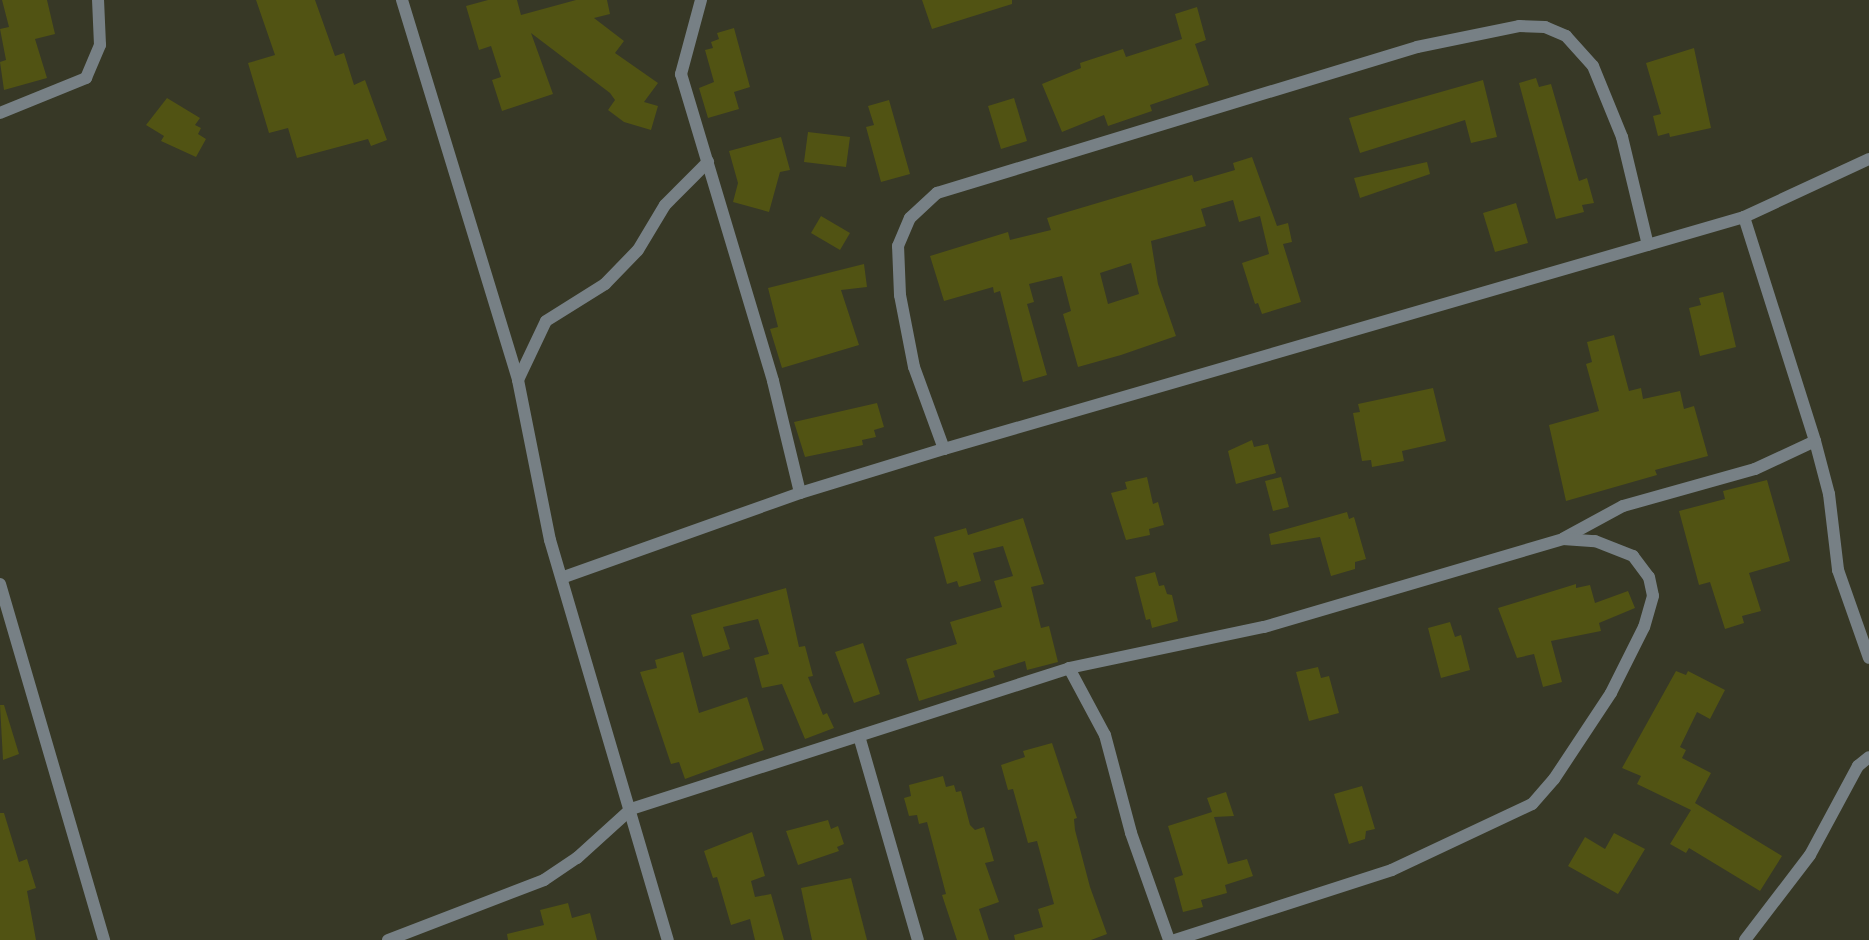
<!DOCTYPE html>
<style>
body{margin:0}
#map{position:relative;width:1869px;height:940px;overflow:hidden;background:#373826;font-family:Inter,sans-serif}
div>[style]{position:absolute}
.building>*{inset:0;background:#515313}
.street>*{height:12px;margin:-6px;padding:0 6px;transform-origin:6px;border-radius:6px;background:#778085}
span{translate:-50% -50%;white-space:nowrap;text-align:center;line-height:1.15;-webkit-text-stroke:4.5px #373826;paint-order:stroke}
</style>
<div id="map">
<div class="building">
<div style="clip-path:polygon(2px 0,47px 0,55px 34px,35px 39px,47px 78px,4px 90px,0 62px,6px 60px,0 29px,9px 27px)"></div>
<div style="clip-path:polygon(256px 0,315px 0,335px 56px,344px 53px,354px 85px,365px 80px,387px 140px,371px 146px,368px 139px,297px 158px,288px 128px,269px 133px,248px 63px,275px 55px)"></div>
<div style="clip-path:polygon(488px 0,517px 0,521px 15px,576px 0,607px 0,610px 14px,594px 18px,624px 41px,615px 53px,658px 83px,644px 102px,658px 106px,651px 130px,624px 122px,608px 110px,615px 100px,610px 93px,531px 33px,553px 94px,502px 111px,492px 80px,501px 77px,491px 46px,479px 50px,466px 6px)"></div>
<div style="clip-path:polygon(922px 0,1012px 0,1012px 4px,932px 29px)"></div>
<div style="clip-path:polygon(1197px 7px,1206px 40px,1195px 44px,1209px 85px,1150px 105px,1152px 111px,1108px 126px,1104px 115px,1062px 132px,1042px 84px,1081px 68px,1080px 63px,1123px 49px,1126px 57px,1182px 39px,1175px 14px)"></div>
<div style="clip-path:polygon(734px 28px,750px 87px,734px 92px,739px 109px,708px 118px,699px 88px,714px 82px,705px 50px,713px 48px,711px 42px,719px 39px,717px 33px)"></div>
<div style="clip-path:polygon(1694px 48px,1711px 128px,1670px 137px,1669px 133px,1658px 136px,1653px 116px,1661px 114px,1646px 63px)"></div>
<div style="clip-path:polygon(1536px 78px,1539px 87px,1551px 84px,1579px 181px,1587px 178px,1594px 203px,1582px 205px,1584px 212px,1556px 219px,1519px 83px)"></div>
<div style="clip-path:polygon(1483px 80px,1497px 137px,1471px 143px,1465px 120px,1360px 153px,1349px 118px)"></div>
<div style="clip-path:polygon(167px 98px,200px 118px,195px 125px,201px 128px,198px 134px,206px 139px,196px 157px,161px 141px,164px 136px,146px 125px)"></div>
<div style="clip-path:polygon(1014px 98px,1027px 141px,1001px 149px,988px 106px)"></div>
<div style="clip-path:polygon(889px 100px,910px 174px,881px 182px,866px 127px,874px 125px,868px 106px)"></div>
<div style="clip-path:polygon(808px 132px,850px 137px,846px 167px,804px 162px)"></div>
<div style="clip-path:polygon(781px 137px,790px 170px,780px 172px,769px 212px,733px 202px,738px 183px,729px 151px)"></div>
<div style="clip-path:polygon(evenodd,1252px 157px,1277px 226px,1288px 223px,1292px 242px,1283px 244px,1301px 302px,1262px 314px,1258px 303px,1255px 304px,1242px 263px,1269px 254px,1260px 216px,1239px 222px,1233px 200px,1201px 209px,1206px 226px,1151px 241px,1158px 284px,1176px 336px,1121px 355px,1078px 367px,1063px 314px,1071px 311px,1062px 276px,1029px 284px,1034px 302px,1027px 304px,1047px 375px,1023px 382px,1000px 291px,994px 293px,993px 287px,944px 301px,930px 256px,1008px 232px,1010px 240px,1051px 230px,1047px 218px,1192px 175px,1194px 182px,1235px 170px,1233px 163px,1252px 157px,1131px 263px,1139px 294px,1108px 304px,1100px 273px,1131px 263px)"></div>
<div style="clip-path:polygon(1427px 162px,1430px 174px,1360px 198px,1354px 178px)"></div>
<div style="clip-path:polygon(1516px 203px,1528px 243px,1495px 252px,1483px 213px)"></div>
<div style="clip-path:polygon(821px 216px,850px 233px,840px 250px,811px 233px)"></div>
<div style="clip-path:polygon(864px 264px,867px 287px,841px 290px,859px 345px,782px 368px,770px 329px,778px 327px,768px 288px)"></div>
<div style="clip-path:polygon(1723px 292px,1736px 347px,1700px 356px,1689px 308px,1701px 305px,1699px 298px)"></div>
<div style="clip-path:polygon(1614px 335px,1629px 391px,1641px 388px,1643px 399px,1680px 391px,1684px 409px,1694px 406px,1708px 456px,1655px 470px,1657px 475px,1566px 501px,1549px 425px,1599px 411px,1586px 364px,1592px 362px,1587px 342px)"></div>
<div style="clip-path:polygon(1433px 388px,1446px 441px,1402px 451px,1404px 461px,1372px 467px,1371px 460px,1362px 461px,1353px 413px,1360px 412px,1358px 404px)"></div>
<div style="clip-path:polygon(877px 403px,884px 427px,874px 430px,876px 437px,862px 440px,863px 445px,805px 457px,794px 422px)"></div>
<div style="clip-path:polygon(1252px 440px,1254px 447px,1268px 444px,1276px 473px,1236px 484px,1228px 451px)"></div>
<div style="clip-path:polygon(1147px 477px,1153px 504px,1158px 502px,1164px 525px,1149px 529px,1150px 535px,1126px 540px,1111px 493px,1127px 489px,1125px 482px)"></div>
<div style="clip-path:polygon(1281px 477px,1289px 507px,1273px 511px,1265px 481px)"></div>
<div style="clip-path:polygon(1767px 480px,1790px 561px,1749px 573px,1761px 611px,1742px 616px,1744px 623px,1725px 629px,1710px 582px,1699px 585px,1679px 511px,1725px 499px,1723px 491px)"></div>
<div style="clip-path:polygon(1347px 512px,1349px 519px,1354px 517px,1366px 559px,1355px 562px,1355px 569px,1331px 576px,1320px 537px,1271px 545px,1269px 534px)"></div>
<div style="clip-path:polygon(1023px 518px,1044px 584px,1031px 587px,1041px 628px,1049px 626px,1058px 662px,1027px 670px,1025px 661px,993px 671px,995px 677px,919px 701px,906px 659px,957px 644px,950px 622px,1002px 607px,994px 581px,1013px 576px,1003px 546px,973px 553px,981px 581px,959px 587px,957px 581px,947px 584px,934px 537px,966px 528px,968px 535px)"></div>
<div style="clip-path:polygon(1155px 572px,1159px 586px,1164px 585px,1167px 594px,1172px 595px,1178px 621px,1152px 628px,1150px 619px,1146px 620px,1135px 577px)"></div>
<div style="clip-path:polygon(1576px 584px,1576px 588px,1590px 585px,1595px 603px,1628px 591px,1635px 608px,1599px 623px,1601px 631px,1551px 641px,1562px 682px,1543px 687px,1534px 654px,1517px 658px,1498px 608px)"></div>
<div style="clip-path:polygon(786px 588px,799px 647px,805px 646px,813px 676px,808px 677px,823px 715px,827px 713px,834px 728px,805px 739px,782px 684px,762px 688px,754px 658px,769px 654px,758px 619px,723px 627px,730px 649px,703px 657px,691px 615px)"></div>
<div style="clip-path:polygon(1450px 622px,1455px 637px,1461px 635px,1470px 670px,1441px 678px,1428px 628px)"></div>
<div style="clip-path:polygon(863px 643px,880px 694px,854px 703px,835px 652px)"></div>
<div style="clip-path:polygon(683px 652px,699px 713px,747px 697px,764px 750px,685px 779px,679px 762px,671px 764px,640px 672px,657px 668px,655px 660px)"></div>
<div style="clip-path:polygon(1318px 667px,1321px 678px,1329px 676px,1339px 713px,1309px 721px,1296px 672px)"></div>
<div style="clip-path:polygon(1676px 671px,1686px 675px,1688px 671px,1725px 690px,1710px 719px,1697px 712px,1680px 747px,1686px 750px,1682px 758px,1711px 773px,1695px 803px,1782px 856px,1760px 891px,1689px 848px,1686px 853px,1670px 844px,1691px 810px,1637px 784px,1641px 776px,1622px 768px)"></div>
<div style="clip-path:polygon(0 705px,4px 705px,19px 754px,3px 760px)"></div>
<div style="clip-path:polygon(1052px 743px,1077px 818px,1074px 819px,1075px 830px,1090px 887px,1107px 934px,1091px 940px,1015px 940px,1014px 935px,1043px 927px,1038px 909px,1054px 904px,1037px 841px,1028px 843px,1013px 789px,1008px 790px,1001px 765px,1025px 757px,1023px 751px)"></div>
<div style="clip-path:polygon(943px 776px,946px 787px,954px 785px,956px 792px,961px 791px,970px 825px,975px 830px,984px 827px,994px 861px,985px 863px,999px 902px,979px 909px,989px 940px,957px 940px,942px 895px,946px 894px,927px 822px,919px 824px,917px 815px,909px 816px,904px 798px,911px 796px,909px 785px)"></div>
<div style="clip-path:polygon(1362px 786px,1375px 829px,1366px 831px,1365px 839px,1349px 844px,1334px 794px)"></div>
<div style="clip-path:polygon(1226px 792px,1234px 816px,1214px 817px,1228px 864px,1247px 859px,1253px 876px,1225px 885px,1227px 893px,1201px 900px,1203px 907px,1183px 912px,1174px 878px,1183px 875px,1168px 826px,1212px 812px,1207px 798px)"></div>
<div style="clip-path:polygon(0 813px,4px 813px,19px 862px,27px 859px,36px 888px,27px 891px,36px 940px,0 940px)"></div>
<div style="clip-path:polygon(828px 820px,831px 829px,838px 826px,844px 844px,837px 847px,839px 851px,798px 865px,786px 831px)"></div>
<div style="clip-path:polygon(752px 832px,765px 876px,751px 881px,755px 897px,771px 894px,784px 940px,755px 940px,750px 919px,731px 925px,717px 877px,713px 878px,704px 851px)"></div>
<div style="clip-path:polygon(1614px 833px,1645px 849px,1618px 894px,1568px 866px,1585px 837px,1605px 849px)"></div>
<div style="clip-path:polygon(851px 878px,867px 940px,812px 940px,801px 888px)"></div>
<div style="clip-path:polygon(568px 903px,572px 918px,590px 913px,597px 940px,508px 940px,507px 934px,544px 925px,540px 910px)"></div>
</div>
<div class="street">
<div style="left:402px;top:0;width:397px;rotate:73deg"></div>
<div style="left:518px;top:380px;width:163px;rotate:78.7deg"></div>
<div style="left:550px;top:540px;width:417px;rotate:73.6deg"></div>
<div style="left:701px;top:0;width:77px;rotate:105.1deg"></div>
<div style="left:681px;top:74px;width:320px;rotate:73.3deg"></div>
<div style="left:773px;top:381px;width:115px;rotate:76.4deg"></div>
<div style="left:0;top:113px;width:93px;rotate:-22.1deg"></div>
<div style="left:86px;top:78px;width:36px;rotate:-67deg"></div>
<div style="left:100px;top:45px;width:45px;rotate:-92.5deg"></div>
<div style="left:1744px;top:217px;width:235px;rotate:72.4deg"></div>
<div style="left:1815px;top:441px;width:55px;rotate:75.2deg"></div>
<div style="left:1829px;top:494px;width:77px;rotate:83.2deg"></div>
<div style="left:1838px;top:570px;width:93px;rotate:70.6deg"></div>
<div style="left:518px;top:380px;width:65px;rotate:-64.6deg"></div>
<div style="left:546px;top:321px;width:70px;rotate:-32.1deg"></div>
<div style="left:605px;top:284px;width:47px;rotate:-45.9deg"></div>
<div style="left:638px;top:250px;width:52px;rotate:-59deg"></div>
<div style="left:665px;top:205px;width:61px;rotate:-45deg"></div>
<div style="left:944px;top:449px;width:87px;rotate:-110.1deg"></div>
<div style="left:914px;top:367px;width:73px;rotate:-101deg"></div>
<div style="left:900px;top:295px;width:49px;rotate:-92.3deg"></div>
<div style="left:898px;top:246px;width:30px;rotate:-67deg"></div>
<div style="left:910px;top:218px;width:37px;rotate:-43deg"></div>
<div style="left:937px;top:193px;width:502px;rotate:-16.92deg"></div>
<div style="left:1417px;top:47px;width:104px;rotate:-11.6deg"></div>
<div style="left:1519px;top:26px;width:26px;rotate:2deg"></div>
<div style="left:1545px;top:27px;width:23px;rotate:23deg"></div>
<div style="left:1566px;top:36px;width:40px;rotate:48deg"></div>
<div style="left:1593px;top:66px;width:77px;rotate:67.8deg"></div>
<div style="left:1622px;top:137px;width:111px;rotate:76.5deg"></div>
<div style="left:1564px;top:538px;width:67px;rotate:-28.5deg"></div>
<div style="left:1623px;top:506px;width:137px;rotate:-15.7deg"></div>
<div style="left:1755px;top:469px;width:66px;rotate:-25deg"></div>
<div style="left:564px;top:577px;width:251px;rotate:-19.6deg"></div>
<div style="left:800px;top:493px;width:151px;rotate:-17deg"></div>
<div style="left:944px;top:449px;width:833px;rotate:-16.17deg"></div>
<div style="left:1744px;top:217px;width:138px;rotate:-24.9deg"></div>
<div style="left:0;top:584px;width:371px;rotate:73.7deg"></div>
<div style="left:1069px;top:668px;width:76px;rotate:61.8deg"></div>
<div style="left:1105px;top:735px;width:101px;rotate:75.1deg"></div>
<div style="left:1131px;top:833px;width:114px;rotate:70.4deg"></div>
<div style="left:859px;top:736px;width:212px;rotate:73.9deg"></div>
<div style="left:388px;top:940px;width:167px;rotate:-21deg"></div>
<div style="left:544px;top:880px;width:40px;rotate:-34deg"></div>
<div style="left:577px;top:858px;width:73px;rotate:-42.2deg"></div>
<div style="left:631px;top:809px;width:460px;rotate:-17.8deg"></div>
<div style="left:1069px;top:668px;width:199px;rotate:-11.9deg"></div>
<div style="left:1264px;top:627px;width:312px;rotate:-16.4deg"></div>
<div style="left:1563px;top:539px;width:32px;rotate:4deg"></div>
<div style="left:1595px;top:541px;width:41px;rotate:21.5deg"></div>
<div style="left:1633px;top:556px;width:26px;rotate:53deg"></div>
<div style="left:1649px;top:577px;width:19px;rotate:78deg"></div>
<div style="left:1653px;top:596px;width:32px;rotate:106deg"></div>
<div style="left:1644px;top:627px;width:74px;rotate:116.6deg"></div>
<div style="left:1611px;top:693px;width:103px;rotate:123.5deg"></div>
<div style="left:1554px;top:779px;width:33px;rotate:131deg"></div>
<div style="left:1532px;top:804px;width:155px;rotate:154.8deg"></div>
<div style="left:1392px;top:870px;width:228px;rotate:162.1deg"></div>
<div style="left:1745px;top:940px;width:107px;rotate:-52.6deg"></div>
<div style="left:1810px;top:855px;width:101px;rotate:-61.7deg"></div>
<div style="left:1858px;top:766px;width:14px;rotate:-39deg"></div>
</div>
</div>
